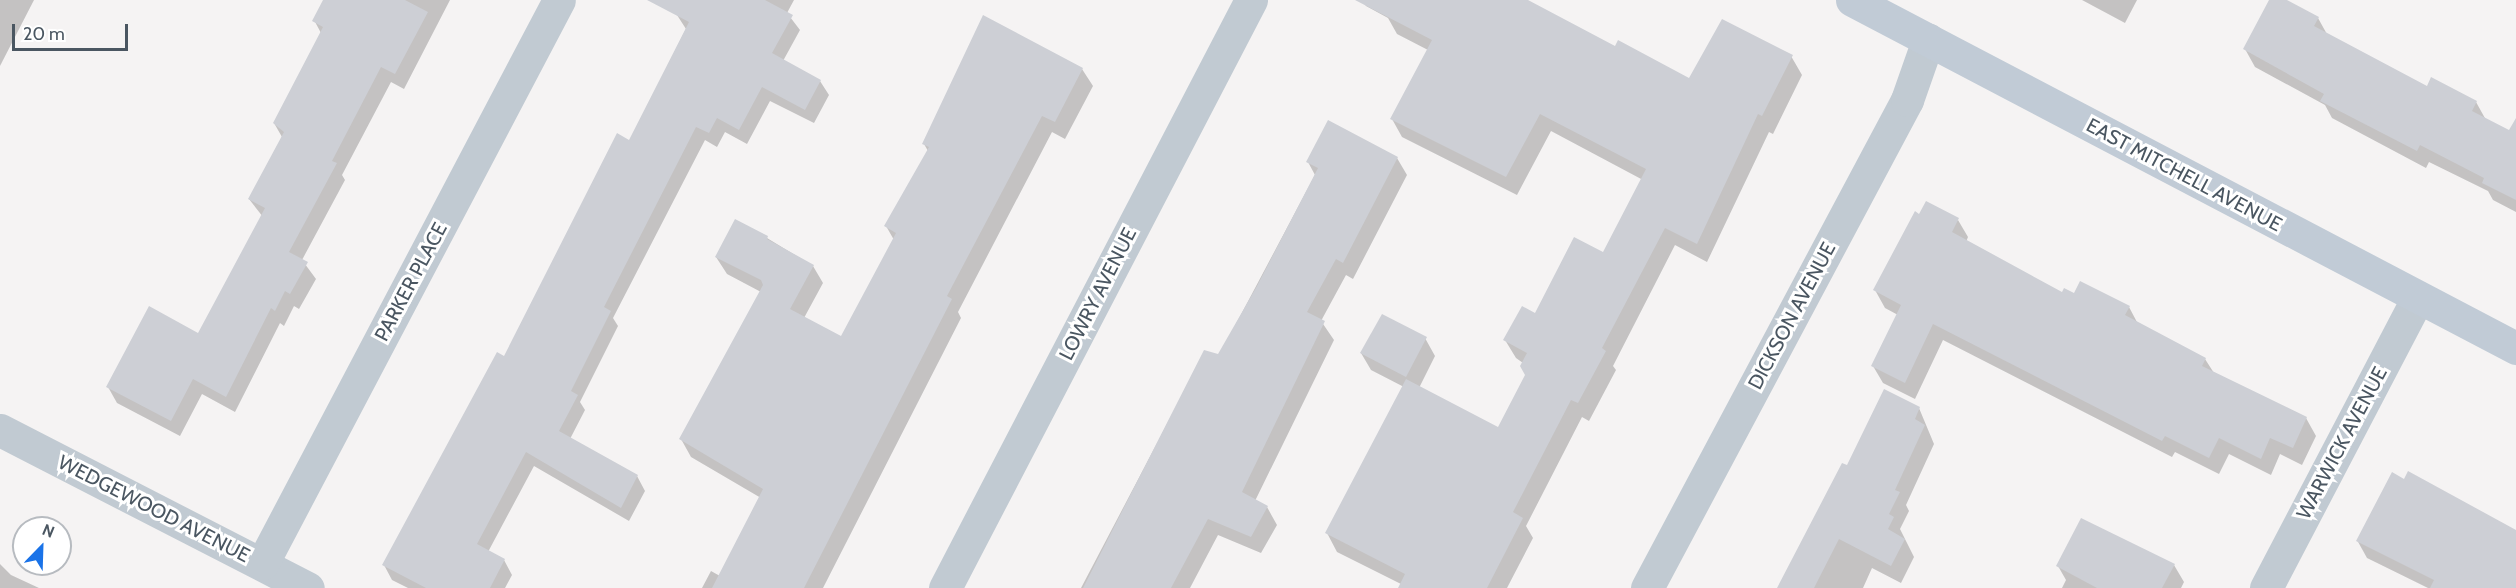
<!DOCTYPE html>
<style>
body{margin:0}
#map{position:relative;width:2516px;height:588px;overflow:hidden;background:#f5f3f3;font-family:Cabin,sans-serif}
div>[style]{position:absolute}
.shadow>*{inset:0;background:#0003}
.building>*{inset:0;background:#cdcfd5}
.street>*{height:33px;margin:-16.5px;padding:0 16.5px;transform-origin:16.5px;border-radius:16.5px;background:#c1cad2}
.secondary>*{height:33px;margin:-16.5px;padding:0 16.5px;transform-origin:16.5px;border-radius:16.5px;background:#c1cbd6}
span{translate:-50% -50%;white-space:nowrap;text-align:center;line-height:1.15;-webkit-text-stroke:6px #fff;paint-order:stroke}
.street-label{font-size:20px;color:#4a5661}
.north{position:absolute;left:12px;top:516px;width:60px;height:60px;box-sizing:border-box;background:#fff;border:2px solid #b7bbc0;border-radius:50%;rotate:23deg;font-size:16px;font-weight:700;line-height:24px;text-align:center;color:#4a5661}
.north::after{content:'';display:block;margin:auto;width:21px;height:27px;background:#1a73e8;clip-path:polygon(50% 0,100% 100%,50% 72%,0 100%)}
.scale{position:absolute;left:12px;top:24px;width:116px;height:27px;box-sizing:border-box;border:3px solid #4a5661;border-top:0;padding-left:8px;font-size:18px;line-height:21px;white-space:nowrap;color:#4a5661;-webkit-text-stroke:4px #fff;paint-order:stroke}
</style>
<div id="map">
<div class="shadow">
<div style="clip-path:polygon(0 0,34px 0,0 66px)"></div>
<div style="clip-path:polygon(324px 0,450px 0,404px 89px,391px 82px,342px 175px,345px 180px,302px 260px,316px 279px,299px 309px,294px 306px,284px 326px,280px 323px,235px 412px,202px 394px,180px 436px,117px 403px,108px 387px,199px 335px,263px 217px,249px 199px,282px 137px,274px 123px,321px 33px,314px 20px)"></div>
<div style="clip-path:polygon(685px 0,794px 0,787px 13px,800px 30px,783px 61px,820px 81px,829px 95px,814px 123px,770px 101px,747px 144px,725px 132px,717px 147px,705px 140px,613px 318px,618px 326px,580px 402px,585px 410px,570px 439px,637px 476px,645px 491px,629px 521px,534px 466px,488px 552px,504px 560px,512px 575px,505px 588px,408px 588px,392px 580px,384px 565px,630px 142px,686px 29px,677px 15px)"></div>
<div style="clip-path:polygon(1362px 0,1508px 0,1690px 80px,1791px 56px,1802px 75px,1773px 134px,1769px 132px,1707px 262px,1675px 245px,1613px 366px,1616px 370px,1589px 421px,1582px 417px,1526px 526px,1533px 538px,1507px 588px,1399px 588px,1401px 584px,1337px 552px,1327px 533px,1404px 387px,1371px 370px,1361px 353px,1425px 338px,1435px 356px,1419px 388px,1499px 429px,1527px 376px,1523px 363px,1516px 358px,1505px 340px,1604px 255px,1643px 180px,1551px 131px,1517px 195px,1402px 137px,1392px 119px,1428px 50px,1397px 34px,1388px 18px,1366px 6px)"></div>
<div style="clip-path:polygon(2082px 0,2137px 0,2125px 23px)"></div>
<div style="clip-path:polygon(2271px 0,2284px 0,2318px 18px,2328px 36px,2427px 88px,2476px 102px,2486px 120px,2516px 135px,2516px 212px,2493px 200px,2488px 191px,2429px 162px,2426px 168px,2332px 118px,2325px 105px,2255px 67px,2245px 49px)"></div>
<div style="clip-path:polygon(1082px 69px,1093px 86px,1065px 139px,1052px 132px,958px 312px,961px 318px,823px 588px,702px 588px,711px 571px,720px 576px,761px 498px,691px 457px,681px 439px,761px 292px,727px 274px,716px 257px,767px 238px,813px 266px,823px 283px,804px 318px,842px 338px,894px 240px,886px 226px,928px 151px,924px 144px)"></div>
<div style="clip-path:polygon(1397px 158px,1407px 175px,1353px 279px,1346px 275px,1321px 321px,1334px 340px,1255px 501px,1267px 507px,1277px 525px,1261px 553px,1218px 535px,1190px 588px,1081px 588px,1205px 352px,1219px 356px,1315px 175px,1308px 162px)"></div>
<div style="clip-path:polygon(1958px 220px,1968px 237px,1966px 242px,2063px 294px,2129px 307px,2138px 324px,2205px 359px,2214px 373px,2306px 418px,2316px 436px,2302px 465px,2280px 454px,2271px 475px,2229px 454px,2219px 474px,2175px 452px,2172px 457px,1943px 340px,1915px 399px,1883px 383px,1873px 366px,1898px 315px,1885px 308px,1875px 290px)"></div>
<div style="clip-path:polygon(1919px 408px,1934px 444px,1906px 505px,1909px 511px,1900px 529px,1914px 557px,1901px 583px,1872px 568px,1863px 588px,1778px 588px,1848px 467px)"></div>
<div style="clip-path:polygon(2516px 531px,2516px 588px,2428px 588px,2367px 558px,2357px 540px)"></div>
<div style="clip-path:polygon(0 564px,11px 575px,39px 588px,0 588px)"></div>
<div style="clip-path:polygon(2174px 565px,2184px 582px,2181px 588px,2062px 588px,2066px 580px,2058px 566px)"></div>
</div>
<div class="building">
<div style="clip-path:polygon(323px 0,405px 0,428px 12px,395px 74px,381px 67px,332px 161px,337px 163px,289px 252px,308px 262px,290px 294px,285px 291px,275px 311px,271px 308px,226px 397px,193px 379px,171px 421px,106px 387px,149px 306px,198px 333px,265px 208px,248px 199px,284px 132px,273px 123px,323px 27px,312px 21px)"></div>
<div style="clip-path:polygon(647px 0,765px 0,793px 15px,772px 53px,821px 80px,805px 110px,762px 87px,739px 130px,717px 118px,709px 133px,696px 127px,604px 307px,611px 311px,571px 391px,578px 395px,559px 431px,638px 475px,621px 508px,526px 452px,477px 544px,505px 559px,490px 588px,426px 588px,382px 565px,497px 352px,504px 356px,617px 133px,629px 140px,689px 22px)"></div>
<div style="clip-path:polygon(1355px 0,1528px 0,1615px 46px,1618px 40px,1689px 78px,1722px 19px,1793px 55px,1762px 116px,1758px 114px,1697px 244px,1665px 228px,1602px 348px,1606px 351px,1578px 403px,1571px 400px,1513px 512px,1523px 518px,1487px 588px,1398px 588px,1405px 574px,1325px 533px,1406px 379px,1498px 427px,1525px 375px,1520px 366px,1527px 353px,1503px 340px,1522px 306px,1535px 313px,1574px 237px,1603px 252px,1646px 169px,1540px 114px,1506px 177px,1390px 119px,1432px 40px)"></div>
<div style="clip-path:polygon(2269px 0,2287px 0,2319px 17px,2314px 26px,2427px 86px,2431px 77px,2477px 101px,2472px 111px,2509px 130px,2516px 118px,2516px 200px,2482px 183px,2484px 178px,2420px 145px,2417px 151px,2320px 101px,2324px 94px,2243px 49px)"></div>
<div style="clip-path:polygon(983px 15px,1083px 68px,1055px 122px,1042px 116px,947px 296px,952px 299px,804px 588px,712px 588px,763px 489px,679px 439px,763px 285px,761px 280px,715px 257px,735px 219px,768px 236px,767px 239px,814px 265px,790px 309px,841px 336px,896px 233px,884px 226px,929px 147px,922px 144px)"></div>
<div style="clip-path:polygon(1328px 120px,1398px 157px,1343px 263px,1336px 259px,1307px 312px,1325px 321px,1242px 492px,1268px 506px,1251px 537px,1208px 519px,1171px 588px,1083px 588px,1204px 350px,1218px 354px,1257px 286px,1318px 168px,1306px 162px)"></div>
<div style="clip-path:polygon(1926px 201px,1959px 218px,1952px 232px,2062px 292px,2064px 288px,2074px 293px,2080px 281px,2130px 306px,2125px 315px,2206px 358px,2202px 366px,2307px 417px,2293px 448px,2270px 438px,2261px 459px,2219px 438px,2209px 458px,2165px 436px,2162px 441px,1933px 324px,1905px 383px,1871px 366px,1901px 305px,1873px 290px,1915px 211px,1919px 214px)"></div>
<div style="clip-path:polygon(1382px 314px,1427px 337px,1406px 377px,1360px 353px)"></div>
<div style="clip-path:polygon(1884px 389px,1920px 407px,1915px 419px,1925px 425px,1895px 490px,1900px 492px,1889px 514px,1894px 517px,1888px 529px,1905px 539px,1891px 566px,1839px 539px,1814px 588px,1777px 588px,1842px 463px,1847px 465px)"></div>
<div style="clip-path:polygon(2408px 471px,2516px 530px,2516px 588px,2430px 588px,2434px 580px,2356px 541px,2392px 472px,2404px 479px)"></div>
<div style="clip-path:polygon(2081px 518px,2175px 564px,2162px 588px,2097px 588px,2056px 566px)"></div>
</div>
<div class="street">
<div style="left:0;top:430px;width:346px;rotate:27.2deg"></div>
<div style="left:262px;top:564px;width:637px;rotate:-62.23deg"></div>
<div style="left:945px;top:588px;width:663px;rotate:-62.51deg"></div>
<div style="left:1647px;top:588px;width:553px;rotate:-61.95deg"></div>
<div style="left:1907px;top:100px;width:64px;rotate:-70.7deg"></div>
<div style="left:2266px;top:588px;width:328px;rotate:-62.4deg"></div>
</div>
<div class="secondary">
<div style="left:1852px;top:0;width:750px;rotate:27.66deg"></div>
</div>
<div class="street-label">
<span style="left:2184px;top:175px;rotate:28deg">EAST MITCHELL AVENUE</span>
<span style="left:411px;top:282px;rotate:-62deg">PARKER PLACE</span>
<span style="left:1098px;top:294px;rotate:-63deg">LOWRY AVENUE</span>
<span style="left:1792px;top:316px;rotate:-62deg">DICKSON AVENUE</span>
<span style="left:2342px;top:443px;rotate:-62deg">WARWICK AVENUE</span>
<span style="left:154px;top:509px;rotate:27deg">WEDGEWOOD AVENUE</span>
</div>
<div class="north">N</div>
<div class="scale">20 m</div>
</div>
